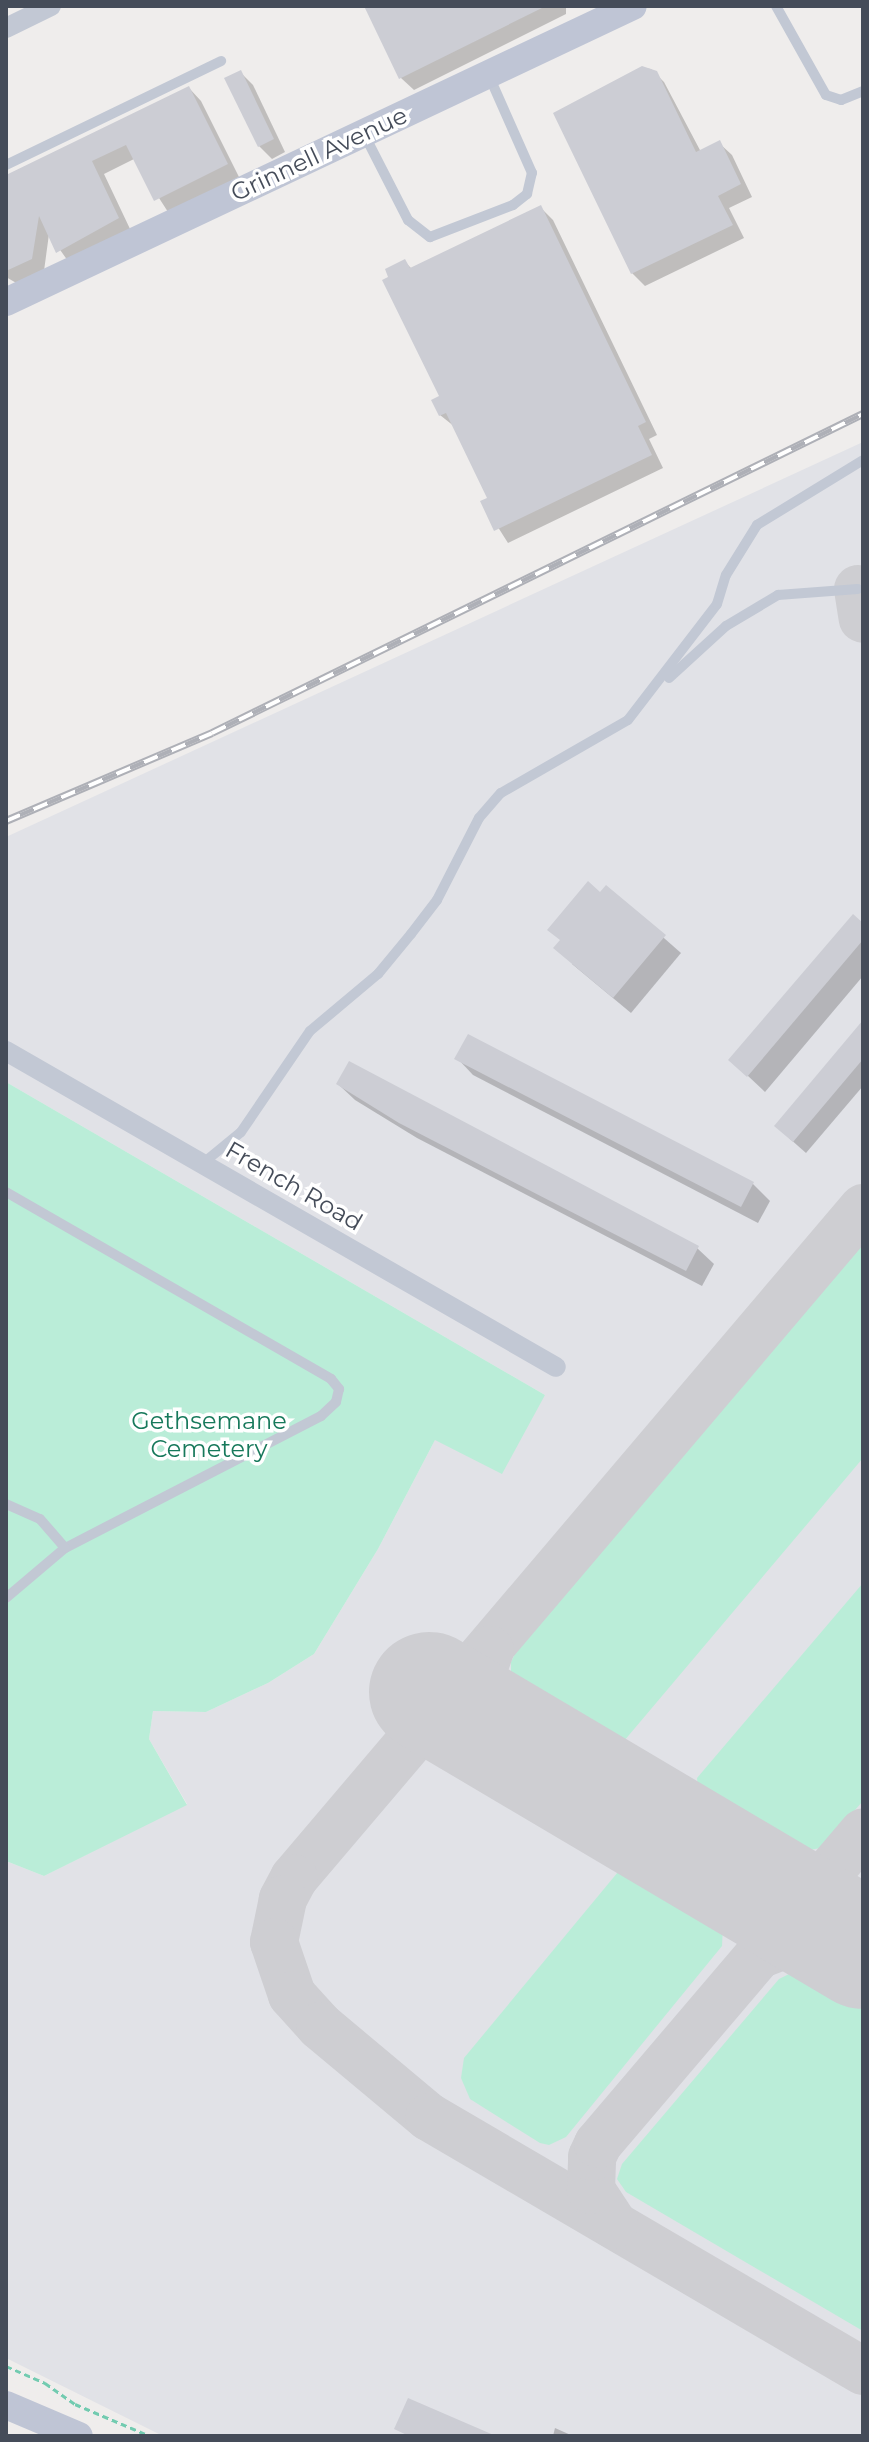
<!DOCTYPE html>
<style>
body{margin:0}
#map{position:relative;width:869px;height:2442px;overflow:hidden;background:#efedec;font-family:Montserrat,sans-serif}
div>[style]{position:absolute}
.airport>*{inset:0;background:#e1e2e7}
.green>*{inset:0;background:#baedd8}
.shadow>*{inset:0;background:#0003}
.taxiway>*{height:48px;margin:-24px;padding:0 24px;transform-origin:24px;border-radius:24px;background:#ceced2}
.runway>*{height:120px;margin:-60px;padding:0 60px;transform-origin:60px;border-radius:60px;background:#ceced2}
.building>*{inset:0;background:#cccdd4}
.path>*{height:3px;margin-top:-1.5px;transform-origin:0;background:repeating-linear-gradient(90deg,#72cbb0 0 6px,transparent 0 10px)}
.lane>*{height:10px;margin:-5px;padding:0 5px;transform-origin:5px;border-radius:5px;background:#c2c8d4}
.street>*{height:20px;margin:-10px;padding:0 10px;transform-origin:10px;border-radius:10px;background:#c2c8d4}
.secondary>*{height:28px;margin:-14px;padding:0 14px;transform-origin:14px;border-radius:14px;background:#bfc5d5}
.rail>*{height:8px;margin-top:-4px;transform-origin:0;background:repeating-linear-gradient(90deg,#fff 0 15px,#aeb0b7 0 30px);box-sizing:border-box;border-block:2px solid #aeb0b7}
span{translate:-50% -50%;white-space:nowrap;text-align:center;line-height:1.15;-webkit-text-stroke:7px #fff;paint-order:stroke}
.street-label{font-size:24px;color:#454c59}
.park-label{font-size:24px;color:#17795b}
.frame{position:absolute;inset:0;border:8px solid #454c59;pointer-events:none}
</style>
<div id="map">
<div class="airport">
<div style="clip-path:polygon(863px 442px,863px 2436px,163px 2436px,6px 2358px,6px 1861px,44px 1876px,187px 1804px,149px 1739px,153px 1711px,206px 1712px,268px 1683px,314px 1654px,378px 1549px,435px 1440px,545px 1395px,6px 1082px,6px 837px)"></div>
</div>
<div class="green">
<div style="clip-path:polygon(6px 1082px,545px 1395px,502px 1474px,435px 1440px,378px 1549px,314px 1654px,268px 1683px,206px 1712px,153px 1711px,149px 1739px,187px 1805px,44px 1876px,6px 1861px)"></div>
<div style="clip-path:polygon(863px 1241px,863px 1458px,613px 1754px,528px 1704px,511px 1680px,511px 1662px,519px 1645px)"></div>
<div style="clip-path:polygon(863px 1583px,863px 1801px,821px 1848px,789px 1853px,699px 1803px,697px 1778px)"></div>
<div style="clip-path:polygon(650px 1868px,714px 1907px,723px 1925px,722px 1946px,566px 2137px,549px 2145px,540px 2143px,470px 2099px,461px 2078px,464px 2058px,618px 1872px)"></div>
<div style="clip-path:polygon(801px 1968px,824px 1971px,863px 1993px,863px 2331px,626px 2192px,617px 2179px,622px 2164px,779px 1979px)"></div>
</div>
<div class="shadow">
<div style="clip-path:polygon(366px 6px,566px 6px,566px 14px,414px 90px,401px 78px)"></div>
<div style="clip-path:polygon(643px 68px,651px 69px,664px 82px,701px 152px,719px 143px,732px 155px,752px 197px,729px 208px,744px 238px,645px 286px,632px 273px)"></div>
<div style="clip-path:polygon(240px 72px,253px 85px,285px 152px,272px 159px,259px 146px)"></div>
<div style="clip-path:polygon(189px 88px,201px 101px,239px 177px,168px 212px,134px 159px,104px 174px,131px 231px,70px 264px,49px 234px,44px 271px,18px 284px,6px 277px,6px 177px)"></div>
<div style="clip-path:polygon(540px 207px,553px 220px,657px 435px,649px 439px,663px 468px,508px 543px,482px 502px,490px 499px,455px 427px,440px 415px,441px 397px,405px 262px,412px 269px)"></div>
<div style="clip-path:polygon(606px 887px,681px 953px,631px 1013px,572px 964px)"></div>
<div style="clip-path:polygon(863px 925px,863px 976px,765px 1092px,731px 1060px)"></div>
<div style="clip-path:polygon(863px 1023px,863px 1086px,806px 1153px,789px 1138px)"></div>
<div style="clip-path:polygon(468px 1036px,753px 1184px,770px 1201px,758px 1223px,473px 1075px,457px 1058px)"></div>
<div style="clip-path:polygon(338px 1084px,697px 1248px,714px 1264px,702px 1286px,417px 1138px,355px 1100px)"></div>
<div style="clip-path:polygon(555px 2428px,573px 2436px,553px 2436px)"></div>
</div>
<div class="taxiway">
<div style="left:858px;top:589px;width:30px;rotate:81deg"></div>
<div style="left:863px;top:1208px;width:879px;rotate:130.34deg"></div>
<div style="left:294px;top:1878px;width:24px;rotate:118deg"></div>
<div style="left:283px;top:1899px;width:44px;rotate:101.8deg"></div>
<div style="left:274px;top:1942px;width:56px;rotate:71.2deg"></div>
<div style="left:292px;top:1995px;width:42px;rotate:47.9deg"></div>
<div style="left:320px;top:2026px;width:142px;rotate:39.9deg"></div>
<div style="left:429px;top:2117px;width:503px;rotate:30.34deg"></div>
<div style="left:490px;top:1650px;width:42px;rotate:109.3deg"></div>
<div style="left:476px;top:1690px;width:25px;rotate:79deg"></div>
<div style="left:481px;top:1715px;width:16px;rotate:55deg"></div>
<div style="left:759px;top:1955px;width:49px;rotate:-21.4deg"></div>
<div style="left:805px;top:1937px;width:38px;rotate:7deg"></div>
<div style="left:843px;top:1942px;width:22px;rotate:22deg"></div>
<div style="left:614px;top:2225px;width:42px;rotate:-123.3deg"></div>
<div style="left:591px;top:2190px;width:33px;rotate:-88deg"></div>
<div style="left:592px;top:2157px;width:14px;rotate:-65deg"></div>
<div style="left:598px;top:2144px;width:409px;rotate:-49.6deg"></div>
</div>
<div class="runway">
<div style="left:429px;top:1692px;width:504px;rotate:30.63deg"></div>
</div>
<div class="building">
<div style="clip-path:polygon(364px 6px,546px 6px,399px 79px)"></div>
<div style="clip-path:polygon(642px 66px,657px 71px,696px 152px,720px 140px,741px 184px,718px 196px,733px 225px,631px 274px,553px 113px)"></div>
<div style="clip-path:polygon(241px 70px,274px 139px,258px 147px,224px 78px)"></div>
<div style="clip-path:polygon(189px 86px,228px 164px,154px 201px,126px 145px,92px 161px,119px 218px,56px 253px,39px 216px,32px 259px,6px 271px,6px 175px)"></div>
<div style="clip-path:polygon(541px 205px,646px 422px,638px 426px,652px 455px,494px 531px,480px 501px,487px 498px,446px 413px,439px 416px,431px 400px,439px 396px,382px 280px,388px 277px,385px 269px,405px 259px,410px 268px)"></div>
<div style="clip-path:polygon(588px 881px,600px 892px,606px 885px,666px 935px,613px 998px,553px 948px,560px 940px,547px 930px)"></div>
<div style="clip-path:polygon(853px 914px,863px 923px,863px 940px,747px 1077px,728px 1060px)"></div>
<div style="clip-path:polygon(863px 1020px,863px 1059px,793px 1142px,774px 1126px)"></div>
<div style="clip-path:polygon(468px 1034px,754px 1182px,741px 1207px,454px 1059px)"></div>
<div style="clip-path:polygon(349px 1061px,699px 1246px,686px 1271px,399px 1123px,336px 1084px)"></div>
<div style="clip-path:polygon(408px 2398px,496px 2436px,409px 2436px,394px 2429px)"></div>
</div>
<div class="path">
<div style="left:6px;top:2366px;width:43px;rotate:23.6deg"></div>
<div style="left:45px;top:2383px;width:37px;rotate:35deg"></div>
<div style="left:75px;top:2404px;width:82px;rotate:23.1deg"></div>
</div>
<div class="lane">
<div style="left:776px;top:6px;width:102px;rotate:60.7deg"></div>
<div style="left:826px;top:95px;width:16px;rotate:18deg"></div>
<div style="left:841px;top:100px;width:24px;rotate:-22deg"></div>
<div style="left:364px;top:134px;width:97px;rotate:62.9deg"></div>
<div style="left:408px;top:220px;width:28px;rotate:38deg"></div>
<div style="left:430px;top:237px;width:89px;rotate:-21.1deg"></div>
<div style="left:513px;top:205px;width:18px;rotate:-38deg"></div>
<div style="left:527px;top:194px;width:22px;rotate:-77deg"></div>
<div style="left:532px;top:173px;width:106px;rotate:-113.9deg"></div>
<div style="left:6px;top:165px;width:239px;rotate:-25.8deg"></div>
<div style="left:669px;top:678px;width:77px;rotate:-42.4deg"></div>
<div style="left:726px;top:626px;width:61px;rotate:-30.8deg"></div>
<div style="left:778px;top:595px;width:80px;rotate:-4.3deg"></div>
<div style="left:202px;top:1164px;width:50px;rotate:-39.4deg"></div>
<div style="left:241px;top:1132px;width:122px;rotate:-55.7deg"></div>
<div style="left:310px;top:1031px;width:89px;rotate:-40deg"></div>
<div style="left:378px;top:974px;width:52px;rotate:-50.5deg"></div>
<div style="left:411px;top:934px;width:43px;rotate:-52.6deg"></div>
<div style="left:437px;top:900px;width:92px;rotate:-62.9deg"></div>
<div style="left:479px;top:818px;width:33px;rotate:-49deg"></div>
<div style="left:501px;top:793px;width:146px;rotate:-29.9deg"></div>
<div style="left:628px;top:720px;width:146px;rotate:-52.5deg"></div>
<div style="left:717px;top:604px;width:30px;rotate:-73deg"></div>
<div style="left:726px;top:575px;width:59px;rotate:-58.2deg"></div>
<div style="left:757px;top:525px;width:124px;rotate:-31.5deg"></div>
<div style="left:6px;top:1192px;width:375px;rotate:29.9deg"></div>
<div style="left:331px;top:1379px;width:13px;rotate:51deg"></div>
<div style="left:339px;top:1389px;width:13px;rotate:103deg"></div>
<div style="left:336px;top:1402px;width:21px;rotate:137deg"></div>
<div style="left:321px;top:1416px;width:288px;rotate:152.7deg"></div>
<div style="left:65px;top:1548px;width:77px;rotate:139.7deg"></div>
<div style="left:6px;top:1504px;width:37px;rotate:24deg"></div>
<div style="left:40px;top:1519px;width:38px;rotate:49deg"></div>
</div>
<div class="street">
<div style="left:6px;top:28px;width:50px;rotate:-26.1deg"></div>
<div style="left:6px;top:1051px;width:634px;rotate:29.88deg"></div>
</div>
<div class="secondary">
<div style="left:6px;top:302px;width:693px;rotate:-25.27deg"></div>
<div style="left:6px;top:2405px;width:79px;rotate:23deg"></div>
</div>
<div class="rail">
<div style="left:6px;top:821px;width:224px;rotate:-23.1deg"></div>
<div style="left:212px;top:733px;width:725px;rotate:-26.11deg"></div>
</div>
<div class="street-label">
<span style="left:319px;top:154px;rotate:-25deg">Grinnell Avenue</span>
<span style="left:294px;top:1186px;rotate:30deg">French Road</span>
</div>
<div class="park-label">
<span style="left:209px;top:1435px">Gethsemane<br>Cemetery</span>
</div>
<div class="frame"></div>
</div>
